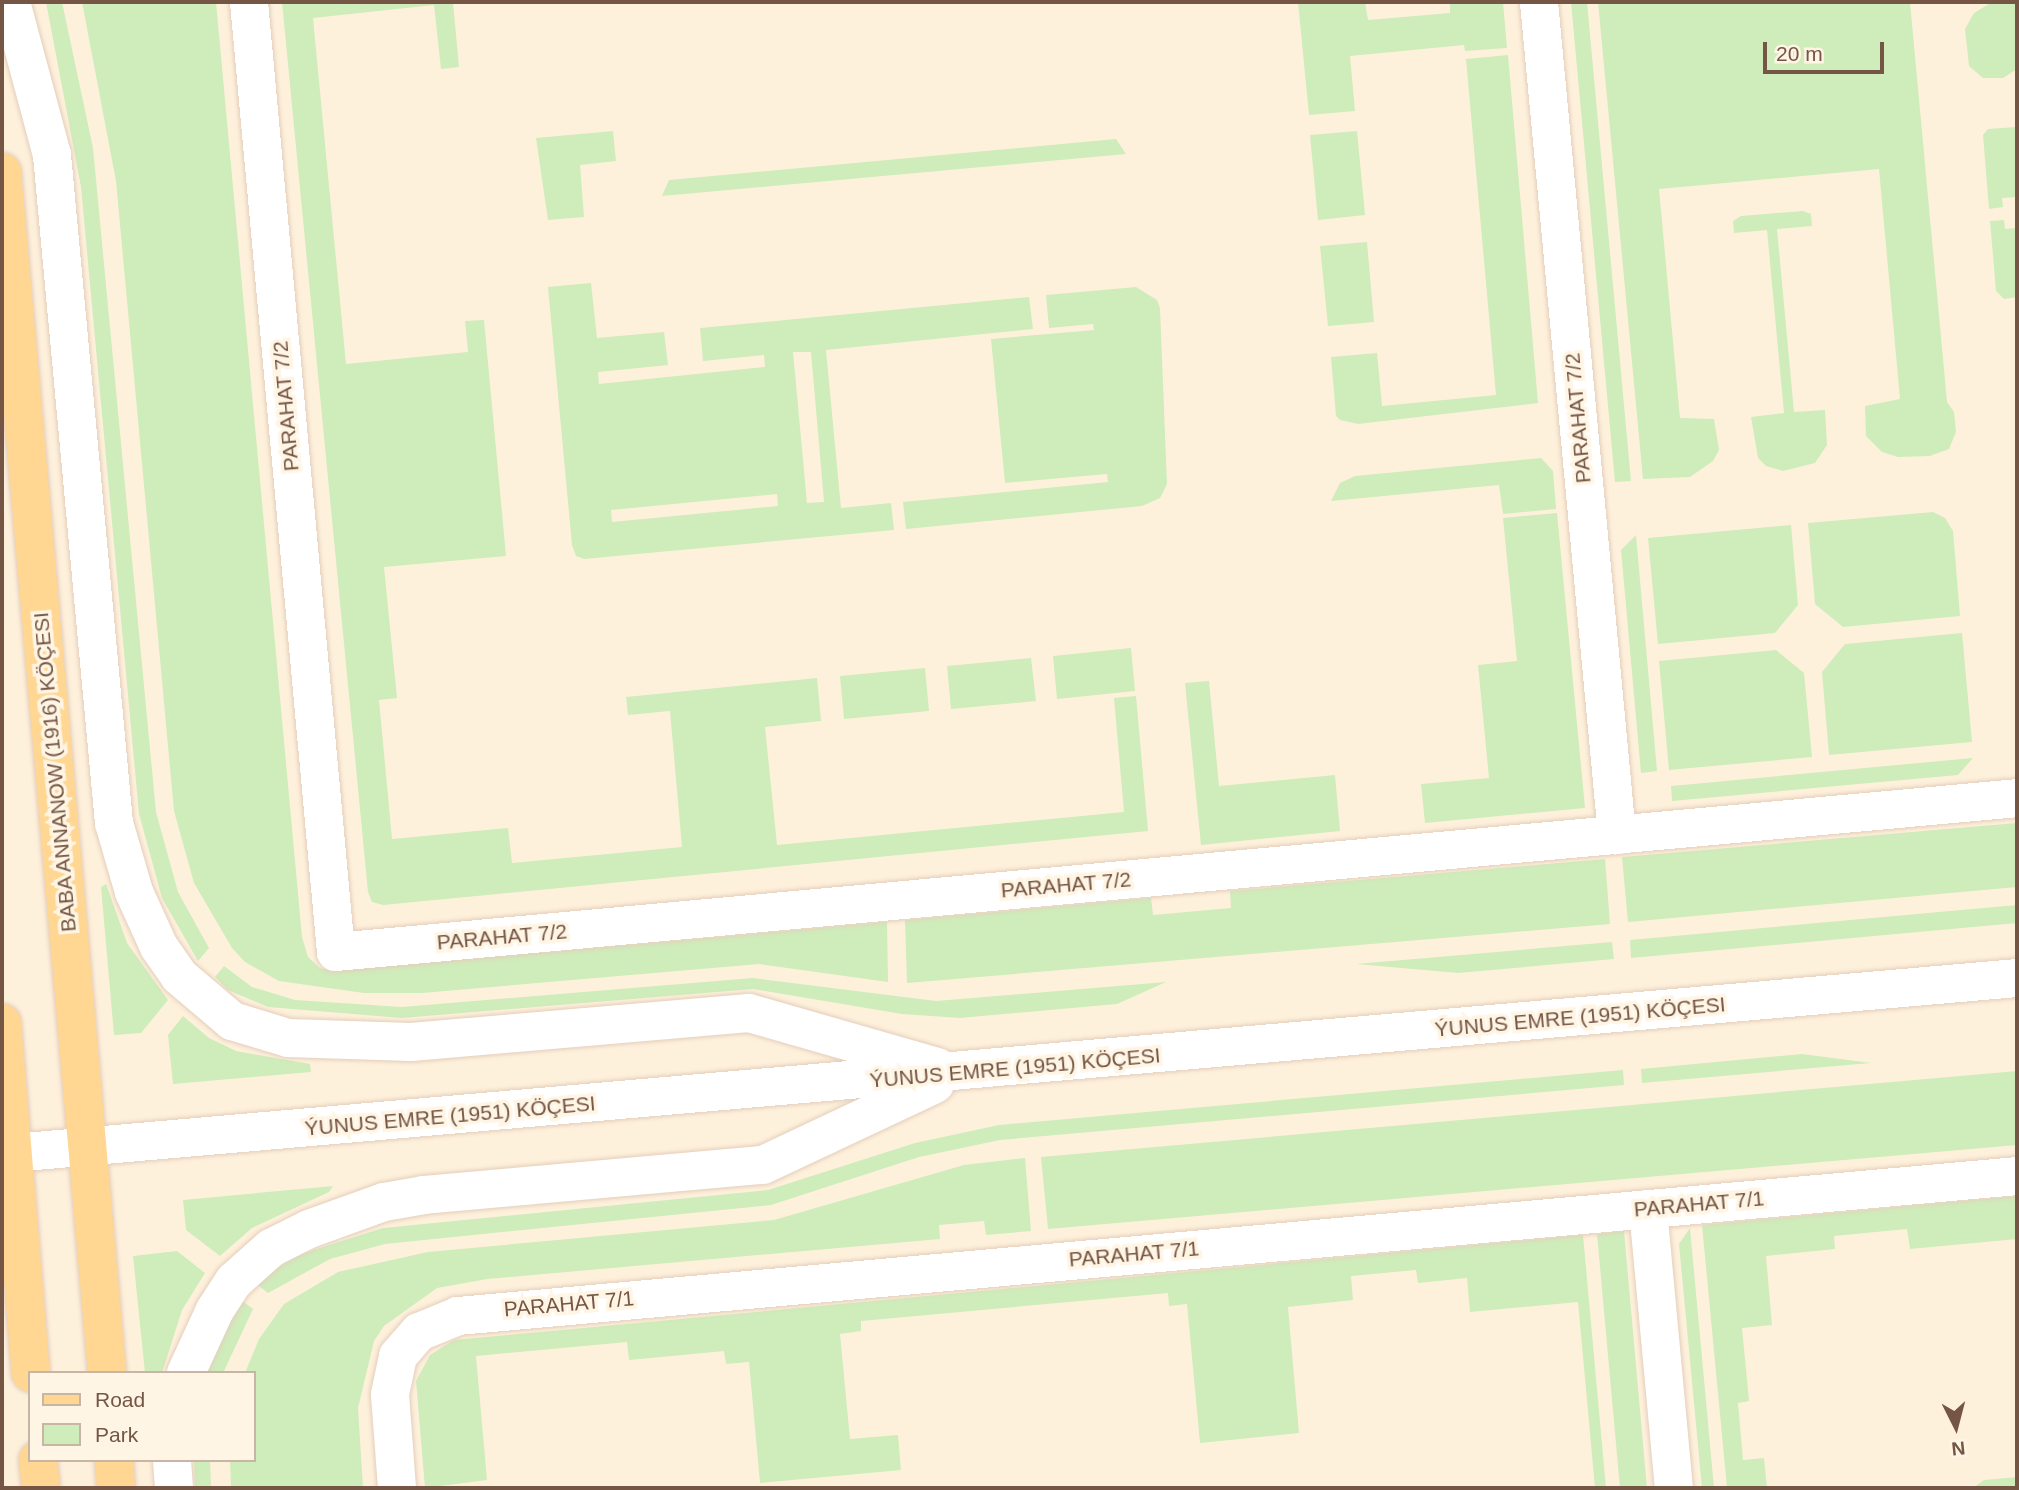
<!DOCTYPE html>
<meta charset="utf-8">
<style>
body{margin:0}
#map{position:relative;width:2019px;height:1490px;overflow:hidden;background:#fef1dc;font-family:Helvetica,sans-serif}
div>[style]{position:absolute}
.green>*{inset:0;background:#cfecbb}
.roads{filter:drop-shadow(0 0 2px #e4cebb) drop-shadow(0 0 2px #e4cebb)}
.minor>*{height:38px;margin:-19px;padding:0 19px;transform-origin:19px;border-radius:19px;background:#fff}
.major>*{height:38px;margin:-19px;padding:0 19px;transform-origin:19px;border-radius:19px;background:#ffd692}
span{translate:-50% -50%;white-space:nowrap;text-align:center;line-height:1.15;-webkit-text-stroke:7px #fff5e4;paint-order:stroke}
.street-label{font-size:21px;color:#755544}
.frame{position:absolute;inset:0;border:4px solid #755544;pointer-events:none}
.legend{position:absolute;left:28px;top:1371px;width:228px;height:91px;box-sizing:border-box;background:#fff5e4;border:2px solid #c8b5a4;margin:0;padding:9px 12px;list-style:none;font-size:21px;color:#755544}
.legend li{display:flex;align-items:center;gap:14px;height:35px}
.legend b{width:35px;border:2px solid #c8b5a4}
.north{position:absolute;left:1921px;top:1392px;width:70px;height:70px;-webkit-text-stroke:5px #fff5e4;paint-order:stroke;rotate:174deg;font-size:19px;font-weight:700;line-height:28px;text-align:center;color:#755544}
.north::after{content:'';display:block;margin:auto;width:24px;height:32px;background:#755544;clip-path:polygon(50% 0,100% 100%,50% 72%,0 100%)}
.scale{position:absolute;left:1763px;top:42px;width:121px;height:32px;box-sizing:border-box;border:4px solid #755544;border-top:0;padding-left:9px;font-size:21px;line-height:24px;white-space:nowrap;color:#755544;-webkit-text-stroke:5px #fff5e4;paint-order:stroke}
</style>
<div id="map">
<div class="green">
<div style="clip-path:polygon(46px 2px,62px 2px,93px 148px,156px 812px,178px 892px,209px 948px,198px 961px,162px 898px,139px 814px,81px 187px)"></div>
<div style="clip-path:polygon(82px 2px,216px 2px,302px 937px,308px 957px,320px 968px,333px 971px,887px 922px,888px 982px,759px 964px,422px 993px,364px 993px,279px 981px,245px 962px,232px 948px,194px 883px,174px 811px,116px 181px)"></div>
<div style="clip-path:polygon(282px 2px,453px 2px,459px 67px,441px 69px,434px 5px,313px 18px,346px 364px,468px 352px,465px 321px,484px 320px,506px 556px,384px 567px,397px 698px,379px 700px,392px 839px,508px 828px,512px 863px,682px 847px,670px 711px,628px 715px,626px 697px,817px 678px,821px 721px,765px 727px,777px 845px,1124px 812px,1114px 698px,1136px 696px,1148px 831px,383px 905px,372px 902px,368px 892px)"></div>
<div style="clip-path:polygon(1298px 2px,1365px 2px,1368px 20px,1450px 13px,1450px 2px,1503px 2px,1507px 48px,1465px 51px,1464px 45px,1350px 56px,1355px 111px,1309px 115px)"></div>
<div style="clip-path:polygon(1571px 2px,1587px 2px,1631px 481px,1615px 482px)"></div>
<div style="clip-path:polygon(1598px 2px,1910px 2px,1947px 402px,1954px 412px,1956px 432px,1949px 449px,1930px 456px,1898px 457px,1882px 452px,1866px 436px,1865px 406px,1900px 399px,1879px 169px,1659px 189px,1680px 418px,1714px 419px,1719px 450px,1713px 461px,1690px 477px,1643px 479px)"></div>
<div style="clip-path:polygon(1992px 2px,2017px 2px,2017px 69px,2003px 78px,1983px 78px,1969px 66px,1965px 29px,1974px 13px)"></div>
<div style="clip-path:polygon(1508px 55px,1538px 403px,1358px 424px,1340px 420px,1336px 416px,1331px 357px,1377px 353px,1382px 406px,1496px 395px,1466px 59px)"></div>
<div style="clip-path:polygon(2017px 127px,2017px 197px,2002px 198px,2003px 207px,1989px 209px,1983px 135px,1988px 129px)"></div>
<div style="clip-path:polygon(613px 131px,616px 161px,580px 165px,584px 217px,548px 220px,536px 138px)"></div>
<div style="clip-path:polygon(1357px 131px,1365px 215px,1318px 220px,1310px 135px)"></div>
<div style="clip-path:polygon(1116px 139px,1126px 154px,662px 196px,669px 180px)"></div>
<div style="clip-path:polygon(1803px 211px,1811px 214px,1812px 226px,1777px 229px,1794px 412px,1825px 410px,1827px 445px,1815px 463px,1783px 471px,1766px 466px,1758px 458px,1751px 417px,1784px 413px,1767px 230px,1734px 233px,1733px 221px,1741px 216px)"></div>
<div style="clip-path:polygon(2004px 220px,2005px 229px,2017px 228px,2017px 297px,2004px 299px,1996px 291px,1990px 221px)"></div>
<div style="clip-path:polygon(1367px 242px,1374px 322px,1328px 326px,1320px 246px)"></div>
<div style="clip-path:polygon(evenodd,591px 283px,597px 338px,664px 332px,668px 365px,598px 372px,599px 384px,765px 367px,764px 355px,703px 361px,700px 328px,1029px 297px,1033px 329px,826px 350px,841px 508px,891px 503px,894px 530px,584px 559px,576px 556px,572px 545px,548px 287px,591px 283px,793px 352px,811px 352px,824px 502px,807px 503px,793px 352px,591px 283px,777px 494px,778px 506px,612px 522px,611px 510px,777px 494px)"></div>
<div style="clip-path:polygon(1136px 287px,1157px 300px,1160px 308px,1167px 484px,1160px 498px,1142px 506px,906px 529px,903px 502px,1108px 482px,1107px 474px,1005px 483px,991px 339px,1094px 330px,1093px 324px,1049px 328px,1046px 295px)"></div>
<div style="clip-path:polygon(1541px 458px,1553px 471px,1556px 509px,1503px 514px,1499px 485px,1331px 501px,1340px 483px,1355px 476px)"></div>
<div style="clip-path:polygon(1933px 512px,1945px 518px,1953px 531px,1960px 616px,1843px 627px,1815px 604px,1808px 523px)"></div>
<div style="clip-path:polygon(1557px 513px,1585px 808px,1425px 823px,1421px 784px,1489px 778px,1478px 665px,1517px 661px,1503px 518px)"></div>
<div style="clip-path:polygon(1791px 525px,1798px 605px,1775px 633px,1658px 644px,1648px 538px)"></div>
<div style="clip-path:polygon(1636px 535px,1657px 771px,1641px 773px,1621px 550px)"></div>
<div style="clip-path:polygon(1962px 633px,1972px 742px,1829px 755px,1822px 672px,1845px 644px)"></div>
<div style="clip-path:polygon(1131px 648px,1135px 691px,1057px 699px,1053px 656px)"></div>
<div style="clip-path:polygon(1776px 650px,1804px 673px,1812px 757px,1669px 770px,1659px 661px)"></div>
<div style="clip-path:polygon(1031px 658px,1036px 701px,951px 709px,947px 666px)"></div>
<div style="clip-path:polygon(925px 668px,929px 711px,844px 719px,840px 676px)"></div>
<div style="clip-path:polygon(1209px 681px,1219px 786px,1335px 775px,1340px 831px,1201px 845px,1185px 683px)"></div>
<div style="clip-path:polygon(1973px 758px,1958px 775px,1672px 801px,1671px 786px)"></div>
<div style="clip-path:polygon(2017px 823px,2017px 887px,1628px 922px,1622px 857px)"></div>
<div style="clip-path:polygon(1605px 859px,1610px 924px,907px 983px,905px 920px,1151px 898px,1153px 915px,1231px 908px,1230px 891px)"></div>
<div style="clip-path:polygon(106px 884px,127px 943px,168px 1000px,141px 1033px,114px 1035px,101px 887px)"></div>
<div style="clip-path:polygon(2017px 905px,2017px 923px,1631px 958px,1630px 940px)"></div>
<div style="clip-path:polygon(1612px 942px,1614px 959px,1458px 973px,1356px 964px)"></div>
<div style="clip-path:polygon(224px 966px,252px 987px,295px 1000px,402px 1007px,753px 978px,936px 1001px,1166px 982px,1117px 1004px,960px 1018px,902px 1014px,753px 989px,402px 1018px,268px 1007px,228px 990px,215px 977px)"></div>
<div style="clip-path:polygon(183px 1016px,209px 1038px,236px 1051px,310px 1064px,311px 1072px,173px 1084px,168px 1035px)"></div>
<div style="clip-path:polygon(1802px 1054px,1871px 1063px,1642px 1083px,1641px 1069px)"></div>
<div style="clip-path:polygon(1623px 1070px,1624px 1085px,1000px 1140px,919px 1157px,771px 1205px,385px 1244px,330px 1259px,268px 1293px,254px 1282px,301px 1254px,383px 1228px,768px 1190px,915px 1143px,999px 1125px)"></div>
<div style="clip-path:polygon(2017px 1071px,2017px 1145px,1048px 1229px,1041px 1157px)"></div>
<div style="clip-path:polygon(1025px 1158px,1031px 1231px,986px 1235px,984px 1221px,939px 1225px,940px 1239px,487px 1279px,437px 1288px,384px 1326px,374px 1341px,358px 1408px,363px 1488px,231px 1488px,230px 1460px,254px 1460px,254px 1373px,245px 1373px,259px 1339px,284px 1304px,338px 1272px,428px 1252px,774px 1220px,964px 1165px)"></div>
<div style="clip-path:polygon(333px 1186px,329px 1192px,252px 1228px,220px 1256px,186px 1230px,183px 1200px)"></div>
<div style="clip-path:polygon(2017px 1196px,2017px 1239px,1910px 1249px,1907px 1229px,1834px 1236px,1835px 1249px,1766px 1256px,1772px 1325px,1742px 1328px,1749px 1401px,1738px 1403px,1743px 1460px,1764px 1458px,1767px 1488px,1727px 1488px,1702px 1225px)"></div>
<div style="clip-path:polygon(1690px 1228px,1714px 1488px,1702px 1488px,1679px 1244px)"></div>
<div style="clip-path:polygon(1624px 1231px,1647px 1488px,1620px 1488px,1597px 1234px)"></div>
<div style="clip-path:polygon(1583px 1235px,1606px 1488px,1595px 1488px,1578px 1302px,1470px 1312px,1467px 1278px,1418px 1283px,1416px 1270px,1351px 1276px,1353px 1300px,1288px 1307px,1299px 1433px,1200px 1443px,1187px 1304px,1169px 1306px,1168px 1293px,861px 1321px,861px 1331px,840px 1334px,850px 1439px,898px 1435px,901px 1470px,760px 1483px,749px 1362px,726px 1364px,724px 1351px,629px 1360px,627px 1342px,476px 1356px,487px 1480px,425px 1488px,416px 1381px,430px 1355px,454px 1340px)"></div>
<div style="clip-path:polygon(177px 1251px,205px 1273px,182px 1310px,162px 1373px,145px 1373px,133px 1256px)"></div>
<div style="clip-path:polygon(240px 1299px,253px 1309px,223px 1373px,206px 1373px)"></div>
<div style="clip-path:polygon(194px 1460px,210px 1460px,211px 1488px,195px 1488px)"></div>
<div style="clip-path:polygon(2017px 1477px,2017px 1488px,1973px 1488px,1984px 1480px)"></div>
</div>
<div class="roads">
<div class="minor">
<div style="left:11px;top:2px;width:158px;rotate:75deg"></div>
<div style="left:52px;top:155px;width:671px;rotate:84.7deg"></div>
<div style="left:114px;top:823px;width:72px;rotate:73.8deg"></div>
<div style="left:134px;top:892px;width:60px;rotate:65.6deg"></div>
<div style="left:159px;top:947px;width:35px;rotate:55deg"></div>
<div style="left:179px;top:976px;width:70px;rotate:40.3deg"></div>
<div style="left:232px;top:1021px;width:59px;rotate:16.9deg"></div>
<div style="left:288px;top:1038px;width:123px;rotate:1.9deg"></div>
<div style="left:411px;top:1042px;width:339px;rotate:-4.9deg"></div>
<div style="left:749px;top:1013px;width:196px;rotate:16deg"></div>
<div style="left:249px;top:2px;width:954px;rotate:84.77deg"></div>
<div style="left:336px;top:952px;width:1688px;rotate:-5.23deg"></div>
<div style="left:1539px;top:2px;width:837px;rotate:84.65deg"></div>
<div style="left:13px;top:1153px;width:2012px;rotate:-4.99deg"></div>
<div style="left:1648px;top:1209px;width:280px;rotate:84.7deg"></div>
<div style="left:186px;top:1373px;width:69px;rotate:-65.3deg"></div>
<div style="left:215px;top:1310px;width:35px;rotate:-57deg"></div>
<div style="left:234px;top:1281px;width:50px;rotate:-41.7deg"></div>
<div style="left:271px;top:1248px;width:42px;rotate:-26.6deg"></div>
<div style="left:309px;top:1229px;width:80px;rotate:-19.8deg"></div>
<div style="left:384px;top:1202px;width:41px;rotate:-9.9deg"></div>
<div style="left:424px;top:1195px;width:340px;rotate:-5.1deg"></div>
<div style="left:763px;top:1165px;width:190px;rotate:-25.2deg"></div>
<div style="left:172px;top:1460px;width:28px;rotate:86deg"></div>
<div style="left:397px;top:1488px;width:94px;rotate:-94.3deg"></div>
<div style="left:390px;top:1394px;width:39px;rotate:-78deg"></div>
<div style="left:398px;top:1356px;width:32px;rotate:-49deg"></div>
<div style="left:419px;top:1332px;width:42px;rotate:-22.3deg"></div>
<div style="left:458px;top:1316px;width:1565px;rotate:-5.13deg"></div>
</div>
<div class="major">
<div style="left:2px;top:172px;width:1206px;rotate:85deg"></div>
<div style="left:2px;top:1023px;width:351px;rotate:85.3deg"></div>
<div style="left:38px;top:1460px;width:28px;rotate:84deg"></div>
<div style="left:114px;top:1460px;width:28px;rotate:86deg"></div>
</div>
</div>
<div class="street-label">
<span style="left:286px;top:406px;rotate:-95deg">PARAHAT 7/2</span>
<span style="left:1578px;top:418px;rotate:-95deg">PARAHAT 7/2</span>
<span style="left:55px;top:772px;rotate:-95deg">BABA ANNANOW (1916) KÖÇESI</span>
<span style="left:1066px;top:885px;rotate:-5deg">PARAHAT 7/2</span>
<span style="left:502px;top:937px;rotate:-5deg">PARAHAT 7/2</span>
<span style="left:1580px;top:1017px;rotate:-5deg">ÝUNUS EMRE (1951) KÖÇESI</span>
<span style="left:1015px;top:1068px;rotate:-5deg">ÝUNUS EMRE (1951) KÖÇESI</span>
<span style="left:450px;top:1116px;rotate:-5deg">ÝUNUS EMRE (1951) KÖÇESI</span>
<span style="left:1699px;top:1204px;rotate:-5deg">PARAHAT 7/1</span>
<span style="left:1134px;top:1254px;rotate:-5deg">PARAHAT 7/1</span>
<span style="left:569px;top:1304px;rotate:-5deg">PARAHAT 7/1</span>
</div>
<div class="frame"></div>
<ul class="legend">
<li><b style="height:9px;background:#ffd692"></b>Road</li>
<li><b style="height:19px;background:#cfecbb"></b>Park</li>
</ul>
<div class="north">N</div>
<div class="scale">20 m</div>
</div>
